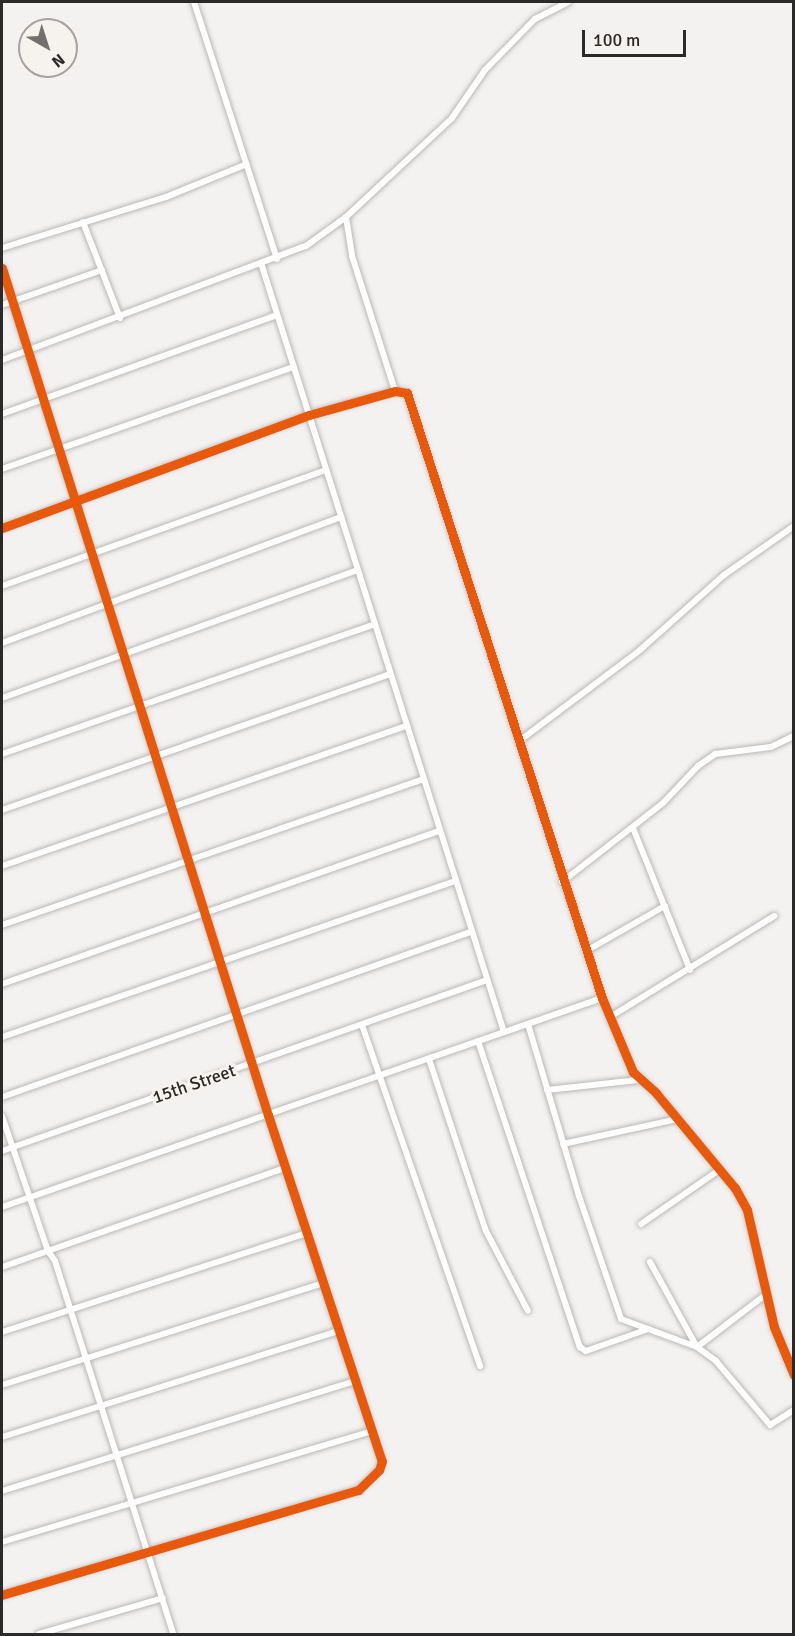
<!DOCTYPE html>
<style>
body{margin:0}
#map{position:relative;width:795px;height:1636px;overflow:hidden;background:#f4f2f0;font-family:Signika,sans-serif}
div>[style]{position:absolute}
.roads{filter:drop-shadow(0 0 2px #bab8b6) drop-shadow(0 0 2px #bab8b6)}
.minor>*{height:6px;margin:-3px;padding:0 3px;transform-origin:3px;border-radius:3px;background:#fdfdfd}
.cycleway>*{height:9px;margin:-4.5px;padding:0 4.5px;transform-origin:4.5px;border-radius:4.5px;background:#e8590c}
span{translate:-50% -50%;white-space:nowrap;text-align:center;line-height:1.15;-webkit-text-stroke:6px #f6f2ee;paint-order:stroke}
.street-label{font-size:18px;color:#2b2a28}
.frame{position:absolute;inset:0;border:3px solid #2b2a28;pointer-events:none}
.north{position:absolute;left:18px;top:18px;width:60px;height:60px;box-sizing:border-box;background:#f6f2ee;border:2px solid #a5a29f;border-radius:50%;rotate:141deg;font-size:16px;font-weight:700;line-height:24px;text-align:center;color:#2b2a28}
.north::after{content:'';display:block;margin:auto;width:21px;height:27px;background:#71706e;clip-path:polygon(50% 0,100% 100%,50% 72%,0 100%)}
.scale{position:absolute;left:582px;top:30px;width:104px;height:27px;box-sizing:border-box;border:3px solid #2b2a28;border-top:0;padding-left:8px;font-size:18px;line-height:21px;white-space:nowrap;color:#2b2a28;-webkit-text-stroke:4px #f6f2ee;paint-order:stroke}
</style>
<div id="map">
<div class="roads">
<div class="minor">
<div style="left:194px;top:2px;width:270px;rotate:72.1deg"></div>
<div style="left:346px;top:217px;width:39px;rotate:81deg"></div>
<div style="left:352px;top:256px;width:142px;rotate:72.3deg"></div>
<div style="left:83px;top:222px;width:103px;rotate:68.9deg"></div>
<div style="left:2px;top:248px;width:172px;rotate:-17.3deg"></div>
<div style="left:166px;top:197px;width:87px;rotate:-22.2deg"></div>
<div style="left:262px;top:266px;width:803px;rotate:72.47deg"></div>
<div style="left:2px;top:268px;width:888px;rotate:72.57deg"></div>
<div style="left:268px;top:1115px;width:364px;rotate:71.8deg"></div>
<div style="left:382px;top:1461px;width:9px;rotate:108deg"></div>
<div style="left:379px;top:1470px;width:29px;rotate:136deg"></div>
<div style="left:358px;top:1490px;width:371px;rotate:163.6deg"></div>
<div style="left:2px;top:305px;width:106px;rotate:-19.3deg"></div>
<div style="left:2px;top:360px;width:325px;rotate:-20.6deg"></div>
<div style="left:306px;top:246px;width:49px;rotate:-35.9deg"></div>
<div style="left:346px;top:217px;width:145px;rotate:-43deg"></div>
<div style="left:452px;top:118px;width:58px;rotate:-55.5deg"></div>
<div style="left:485px;top:70px;width:71px;rotate:-45.6deg"></div>
<div style="left:535px;top:19px;width:37px;rotate:-27deg"></div>
<div style="left:2px;top:414px;width:292px;rotate:-19.8deg"></div>
<div style="left:2px;top:469px;width:309px;rotate:-19.3deg"></div>
<div style="left:2px;top:528px;width:327px;rotate:-20.2deg"></div>
<div style="left:309px;top:415px;width:89px;rotate:-15.6deg"></div>
<div style="left:395px;top:391px;width:12px;rotate:9deg"></div>
<div style="left:407px;top:393px;width:636px;rotate:72.14deg"></div>
<div style="left:602px;top:998px;width:80px;rotate:67.3deg"></div>
<div style="left:633px;top:1072px;width:31px;rotate:42deg"></div>
<div style="left:656px;top:1093px;width:124px;rotate:50.3deg"></div>
<div style="left:735px;top:1188px;width:25px;rotate:61deg"></div>
<div style="left:747px;top:1210px;width:120px;rotate:77deg"></div>
<div style="left:774px;top:1327px;width:52px;rotate:67.4deg"></div>
<div style="left:2px;top:586px;width:344px;rotate:-19.7deg"></div>
<div style="left:2px;top:643px;width:362px;rotate:-20.4deg"></div>
<div style="left:2px;top:698px;width:378px;rotate:-19.8deg"></div>
<div style="left:519px;top:741px;width:151px;rotate:-36.9deg"></div>
<div style="left:640px;top:650px;width:113px;rotate:-41.8deg"></div>
<div style="left:724px;top:575px;width:85px;rotate:-35deg"></div>
<div style="left:2px;top:754px;width:395px;rotate:-19.2deg"></div>
<div style="left:2px;top:810px;width:411px;rotate:-19.3deg"></div>
<div style="left:633px;top:828px;width:153px;rotate:68.1deg"></div>
<div style="left:2px;top:866px;width:428px;rotate:-19.1deg"></div>
<div style="left:562px;top:882px;width:128px;rotate:-38deg"></div>
<div style="left:663px;top:803px;width:51px;rotate:-46.6deg"></div>
<div style="left:698px;top:766px;width:21px;rotate:-35deg"></div>
<div style="left:715px;top:754px;width:56px;rotate:-7.1deg"></div>
<div style="left:771px;top:747px;width:25px;rotate:-26deg"></div>
<div style="left:2px;top:925px;width:446px;rotate:-19.1deg"></div>
<div style="left:586px;top:951px;width:91px;rotate:-29.7deg"></div>
<div style="left:2px;top:984px;width:464px;rotate:-19.3deg"></div>
<div style="left:610px;top:1017px;width:193px;rotate:-31.6deg"></div>
<div style="left:528px;top:1024px;width:179px;rotate:73.5deg"></div>
<div style="left:579px;top:1196px;width:130px;rotate:71.1deg"></div>
<div style="left:621px;top:1319px;width:81px;rotate:20.2deg"></div>
<div style="left:697px;top:1347px;width:24px;rotate:36deg"></div>
<div style="left:716px;top:1361px;width:84px;rotate:49.8deg"></div>
<div style="left:770px;top:1425px;width:28px;rotate:-32deg"></div>
<div style="left:362px;top:1025px;width:361px;rotate:70.9deg"></div>
<div style="left:2px;top:1037px;width:479px;rotate:-19deg"></div>
<div style="left:478px;top:1041px;width:323px;rotate:71.6deg"></div>
<div style="left:580px;top:1347px;width:7px;rotate:34deg"></div>
<div style="left:586px;top:1351px;width:66px;rotate:-19.5deg"></div>
<div style="left:429px;top:1059px;width:181px;rotate:71.7deg"></div>
<div style="left:486px;top:1231px;width:90px;rotate:62.3deg"></div>
<div style="left:547px;top:1090px;width:92px;rotate:-6.3deg"></div>
<div style="left:2px;top:1097px;width:497px;rotate:-19.4deg"></div>
<div style="left:2px;top:1116px;width:143px;rotate:71.2deg"></div>
<div style="left:48px;top:1251px;width:12px;rotate:55deg"></div>
<div style="left:55px;top:1261px;width:391px;rotate:72.4deg"></div>
<div style="left:563px;top:1144px;width:118px;rotate:-12.3deg"></div>
<div style="left:2px;top:1151px;width:514px;rotate:-19.42deg"></div>
<div style="left:2px;top:1207px;width:635px;rotate:-19.2deg"></div>
<div style="left:641px;top:1224px;width:95px;rotate:-34.7deg"></div>
<div style="left:650px;top:1262px;width:97px;rotate:61.1deg"></div>
<div style="left:2px;top:1267px;width:300px;rotate:-19.3deg"></div>
<div style="left:2px;top:1332px;width:321px;rotate:-18deg"></div>
<div style="left:697px;top:1347px;width:86px;rotate:-37.4deg"></div>
<div style="left:2px;top:1385px;width:337px;rotate:-17.6deg"></div>
<div style="left:2px;top:1437px;width:353px;rotate:-17.5deg"></div>
<div style="left:2px;top:1491px;width:371px;rotate:-17.3deg"></div>
<div style="left:2px;top:1542px;width:386px;rotate:-16.7deg"></div>
<div style="left:39px;top:1634px;width:129px;rotate:-16.2deg"></div>
</div>
</div>
<div class="cycleway">
<div style="left:2px;top:268px;width:888px;rotate:72.57deg"></div>
<div style="left:268px;top:1115px;width:364px;rotate:71.8deg"></div>
<div style="left:382px;top:1461px;width:9px;rotate:108deg"></div>
<div style="left:379px;top:1470px;width:29px;rotate:136deg"></div>
<div style="left:358px;top:1490px;width:371px;rotate:163.6deg"></div>
<div style="left:2px;top:528px;width:327px;rotate:-20.2deg"></div>
<div style="left:309px;top:415px;width:89px;rotate:-15.6deg"></div>
<div style="left:395px;top:391px;width:12px;rotate:9deg"></div>
<div style="left:407px;top:393px;width:636px;rotate:72.14deg"></div>
<div style="left:602px;top:998px;width:80px;rotate:67.3deg"></div>
<div style="left:633px;top:1072px;width:31px;rotate:42deg"></div>
<div style="left:656px;top:1093px;width:124px;rotate:50.3deg"></div>
<div style="left:735px;top:1188px;width:25px;rotate:61deg"></div>
<div style="left:747px;top:1210px;width:120px;rotate:77deg"></div>
<div style="left:774px;top:1327px;width:52px;rotate:67.4deg"></div>
</div>
<div class="street-label">
<span style="left:194px;top:1084px;rotate:-19deg">15th Street</span>
</div>
<div class="frame"></div>
<div class="north">N</div>
<div class="scale">100 m</div>
</div>
